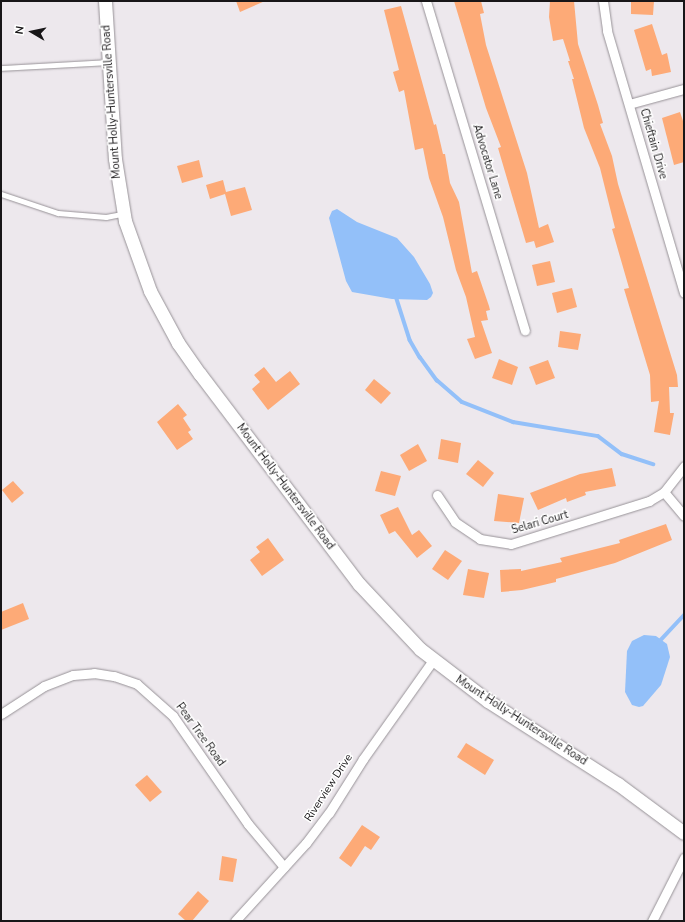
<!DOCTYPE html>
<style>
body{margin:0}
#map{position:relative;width:685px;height:922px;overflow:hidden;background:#ede8ed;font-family:"Nunito Sans",sans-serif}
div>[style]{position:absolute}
.water>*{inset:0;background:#93c0f9}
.stream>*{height:3.5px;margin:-1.75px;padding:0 1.75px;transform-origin:1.75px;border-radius:1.75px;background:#93c0f9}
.building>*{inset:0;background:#fdaa77}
.roads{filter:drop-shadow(0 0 1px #979297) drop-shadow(0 0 1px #979297)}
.service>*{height:4.5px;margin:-2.25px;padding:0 2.25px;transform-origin:2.25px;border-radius:2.25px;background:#fff}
.minor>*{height:9px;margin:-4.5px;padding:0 4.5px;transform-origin:4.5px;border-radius:4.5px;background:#fff}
.secondary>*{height:13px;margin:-6.5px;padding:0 6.5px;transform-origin:6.5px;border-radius:6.5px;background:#fff}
span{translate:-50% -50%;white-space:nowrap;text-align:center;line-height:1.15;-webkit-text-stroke:3px #fff;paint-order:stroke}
.street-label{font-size:11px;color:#181618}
.frame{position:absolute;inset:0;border:2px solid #181618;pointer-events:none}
.north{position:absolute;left:12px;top:12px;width:40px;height:40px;-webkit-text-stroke:3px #fff;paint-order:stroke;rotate:279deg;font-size:11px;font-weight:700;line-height:16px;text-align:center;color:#181618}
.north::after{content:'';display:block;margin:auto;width:14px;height:18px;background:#181618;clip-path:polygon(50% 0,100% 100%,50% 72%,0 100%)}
</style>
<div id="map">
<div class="water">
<div style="clip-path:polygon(337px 209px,357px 222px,397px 238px,414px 257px,430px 284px,433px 293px,431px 297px,427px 300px,392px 299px,352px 292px,346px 281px,329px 218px,332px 211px)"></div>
<div style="clip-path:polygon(644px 635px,656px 636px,667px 644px,670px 657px,661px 685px,643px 706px,639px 707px,632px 705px,625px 692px,627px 651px,632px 641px)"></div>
</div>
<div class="stream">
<div style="left:396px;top:296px;width:46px;rotate:72.3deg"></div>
<div style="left:410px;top:340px;width:20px;rotate:60deg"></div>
<div style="left:420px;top:357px;width:29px;rotate:54deg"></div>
<div style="left:437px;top:380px;width:33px;rotate:41deg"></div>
<div style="left:462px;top:402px;width:55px;rotate:21.4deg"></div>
<div style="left:513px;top:422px;width:86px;rotate:9.4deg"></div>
<div style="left:598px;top:436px;width:30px;rotate:37deg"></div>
<div style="left:622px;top:454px;width:33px;rotate:18deg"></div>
<div style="left:658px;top:643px;width:38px;rotate:-47deg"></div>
</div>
<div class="building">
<div style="clip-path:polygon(236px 1px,265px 1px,240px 12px)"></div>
<div style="clip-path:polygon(454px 1px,481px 1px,484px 13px,480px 14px,486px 45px,527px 173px,539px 228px,548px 224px,554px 242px,536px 248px,534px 241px,526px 243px,498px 148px,501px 147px,486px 108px)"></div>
<div style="clip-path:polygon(550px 1px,574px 1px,578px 44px,598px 105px,603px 123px,600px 124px,612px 156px,618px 184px,677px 375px,678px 387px,669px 387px,670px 413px,674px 413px,670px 435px,654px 432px,659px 401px,651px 402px,650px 375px,624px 289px,629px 288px,612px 229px,615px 228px,600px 168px,584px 128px,572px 79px,574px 79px,568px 61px,570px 61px,563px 39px,553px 41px,549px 17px)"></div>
<div style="clip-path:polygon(631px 1px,654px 1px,653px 15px,631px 14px)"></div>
<div style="clip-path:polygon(401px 6px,434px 125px,436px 124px,443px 154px,445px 154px,450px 183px,459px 202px,472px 273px,477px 271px,489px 306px,490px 310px,486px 311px,488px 320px,481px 321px,492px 353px,475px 359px,467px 339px,475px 337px,466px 297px,456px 270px,443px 217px,429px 178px,423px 148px,415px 150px,404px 90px,399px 92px,393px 72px,399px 70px,384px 10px)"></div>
<div style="clip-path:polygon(652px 24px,662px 55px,667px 53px,671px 72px,652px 76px,651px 69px,646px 71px,634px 30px)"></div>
<div style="clip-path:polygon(680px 112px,684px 124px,684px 162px,674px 165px,662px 118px)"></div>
<div style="clip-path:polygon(199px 160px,203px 177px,182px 183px,177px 166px)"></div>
<div style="clip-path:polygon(223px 180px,226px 192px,245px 187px,252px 210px,231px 216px,225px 194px,210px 199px,206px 185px)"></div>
<div style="clip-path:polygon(550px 261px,555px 282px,537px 286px,532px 265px)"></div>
<div style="clip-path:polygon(572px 288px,577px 307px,557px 313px,552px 293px)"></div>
<div style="clip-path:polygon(560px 331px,581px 334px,578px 350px,558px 347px)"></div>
<div style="clip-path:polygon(499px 359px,518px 367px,512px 385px,492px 378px)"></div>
<div style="clip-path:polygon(548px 360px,555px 378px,536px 385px,529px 367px)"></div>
<div style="clip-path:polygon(264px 367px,276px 382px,290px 371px,300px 384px,268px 410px,252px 389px,260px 382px,254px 375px)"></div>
<div style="clip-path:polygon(374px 379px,391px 393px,381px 404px,365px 390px)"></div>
<div style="clip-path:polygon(178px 404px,187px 415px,183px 418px,191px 430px,188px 432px,193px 439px,177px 450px,157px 422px)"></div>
<div style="clip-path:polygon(441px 439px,461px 443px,458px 463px,438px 459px)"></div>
<div style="clip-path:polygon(418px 444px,427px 461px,409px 471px,400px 455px)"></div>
<div style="clip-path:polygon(478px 460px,494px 473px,483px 487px,466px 474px)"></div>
<div style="clip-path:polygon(612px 468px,616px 486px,585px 492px,586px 495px,567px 502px,566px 498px,538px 510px,530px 493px,580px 474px)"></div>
<div style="clip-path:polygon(381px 471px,401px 476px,395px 496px,375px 491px)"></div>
<div style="clip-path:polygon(13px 481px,24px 493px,12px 503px,2px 490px)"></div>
<div style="clip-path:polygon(498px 494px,524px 498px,519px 523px,494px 521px)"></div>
<div style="clip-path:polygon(398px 507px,412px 535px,419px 530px,432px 546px,417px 558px,395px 531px,389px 534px,380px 515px)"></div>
<div style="clip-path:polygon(666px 524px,672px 540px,615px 563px,556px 579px,556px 582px,522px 590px,501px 592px,500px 570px,521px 569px,521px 571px,562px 562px,560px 558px,620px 543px,619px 540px)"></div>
<div style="clip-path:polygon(268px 538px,284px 560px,262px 576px,250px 560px,260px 552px,256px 547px)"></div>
<div style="clip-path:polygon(445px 550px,462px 561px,448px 580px,432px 569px)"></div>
<div style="clip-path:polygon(468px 569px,489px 573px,484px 598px,463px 595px)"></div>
<div style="clip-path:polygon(23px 603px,29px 619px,1px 630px,1px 612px)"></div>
<div style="clip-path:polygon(466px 743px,494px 760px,485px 775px,457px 757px)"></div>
<div style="clip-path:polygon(147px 775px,162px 792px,150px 802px,135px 785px)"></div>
<div style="clip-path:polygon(362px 825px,380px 837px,371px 850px,365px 846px,351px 867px,339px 858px)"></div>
<div style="clip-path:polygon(222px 856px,237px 859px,233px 882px,219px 880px)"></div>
<div style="clip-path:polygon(198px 891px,209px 901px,192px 921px,186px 921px,178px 914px)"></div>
</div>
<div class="roads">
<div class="service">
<div style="left:1px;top:68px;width:106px;rotate:-3.2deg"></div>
<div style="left:1px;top:194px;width:60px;rotate:18.4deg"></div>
<div style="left:58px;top:213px;width:48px;rotate:4.8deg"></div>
<div style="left:106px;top:217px;width:16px;rotate:-11deg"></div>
</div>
<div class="minor">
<div style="left:426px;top:1px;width:344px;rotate:73.3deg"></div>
<div style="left:603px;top:1px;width:30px;rotate:82deg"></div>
<div style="left:607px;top:31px;width:273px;rotate:73.6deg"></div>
<div style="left:629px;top:104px;width:57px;rotate:-15.3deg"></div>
<div style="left:664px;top:492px;width:31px;rotate:50deg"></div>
<div style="left:437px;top:495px;width:32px;rotate:56deg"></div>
<div style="left:455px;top:522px;width:30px;rotate:34deg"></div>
<div style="left:480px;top:539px;width:31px;rotate:9deg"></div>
<div style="left:511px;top:544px;width:145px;rotate:-17.3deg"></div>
<div style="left:649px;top:501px;width:17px;rotate:-31deg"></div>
<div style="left:664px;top:492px;width:33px;rotate:-52deg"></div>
<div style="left:1px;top:714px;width:51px;rotate:-33.1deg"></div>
<div style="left:44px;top:686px;width:31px;rotate:-21deg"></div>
<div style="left:73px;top:675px;width:21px;rotate:-5deg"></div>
<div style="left:94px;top:673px;width:20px;rotate:9deg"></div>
<div style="left:114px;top:676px;width:24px;rotate:19deg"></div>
<div style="left:137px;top:684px;width:48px;rotate:41.6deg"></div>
<div style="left:173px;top:716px;width:131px;rotate:55.2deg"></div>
<div style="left:248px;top:824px;width:56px;rotate:50.1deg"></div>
<div style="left:235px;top:921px;width:105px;rotate:-47.7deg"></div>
<div style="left:306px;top:843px;width:38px;rotate:-53deg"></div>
<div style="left:329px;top:813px;width:64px;rotate:-57.8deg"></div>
<div style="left:363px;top:759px;width:121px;rotate:-54.7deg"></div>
<div style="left:652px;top:921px;width:71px;rotate:-63.1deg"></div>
</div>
<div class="secondary">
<div style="left:105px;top:1px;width:158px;rotate:86.4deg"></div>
<div style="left:115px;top:159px;width:63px;rotate:80.8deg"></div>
<div style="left:125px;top:221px;width:74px;rotate:70.3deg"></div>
<div style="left:150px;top:291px;width:59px;rotate:61.7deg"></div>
<div style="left:178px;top:343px;width:38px;rotate:55deg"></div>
<div style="left:200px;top:374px;width:263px;rotate:52.9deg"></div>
<div style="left:359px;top:584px;width:89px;rotate:46.8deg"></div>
<div style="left:420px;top:649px;width:86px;rotate:37.4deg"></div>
<div style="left:488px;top:701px;width:154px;rotate:32.6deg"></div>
<div style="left:618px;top:784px;width:82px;rotate:36.6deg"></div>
</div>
</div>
<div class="street-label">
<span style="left:112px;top:102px;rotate:-94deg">Mount Holly-Huntersville Road</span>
<span style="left:653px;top:144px;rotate:74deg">Chieftain Drive</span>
<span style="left:487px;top:162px;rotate:73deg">Advocator Lane</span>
<span style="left:285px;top:487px;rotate:53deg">Mount Holly-Huntersville Road</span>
<span style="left:540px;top:523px;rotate:-16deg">Selari Court</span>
<span style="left:521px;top:721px;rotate:33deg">Mount Holly-Huntersville Road</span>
<span style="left:200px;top:735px;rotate:54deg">Pear Tree Road</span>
<span style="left:329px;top:788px;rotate:-57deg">Riverview Drive</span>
</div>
<div class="frame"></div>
<div class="north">N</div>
</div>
